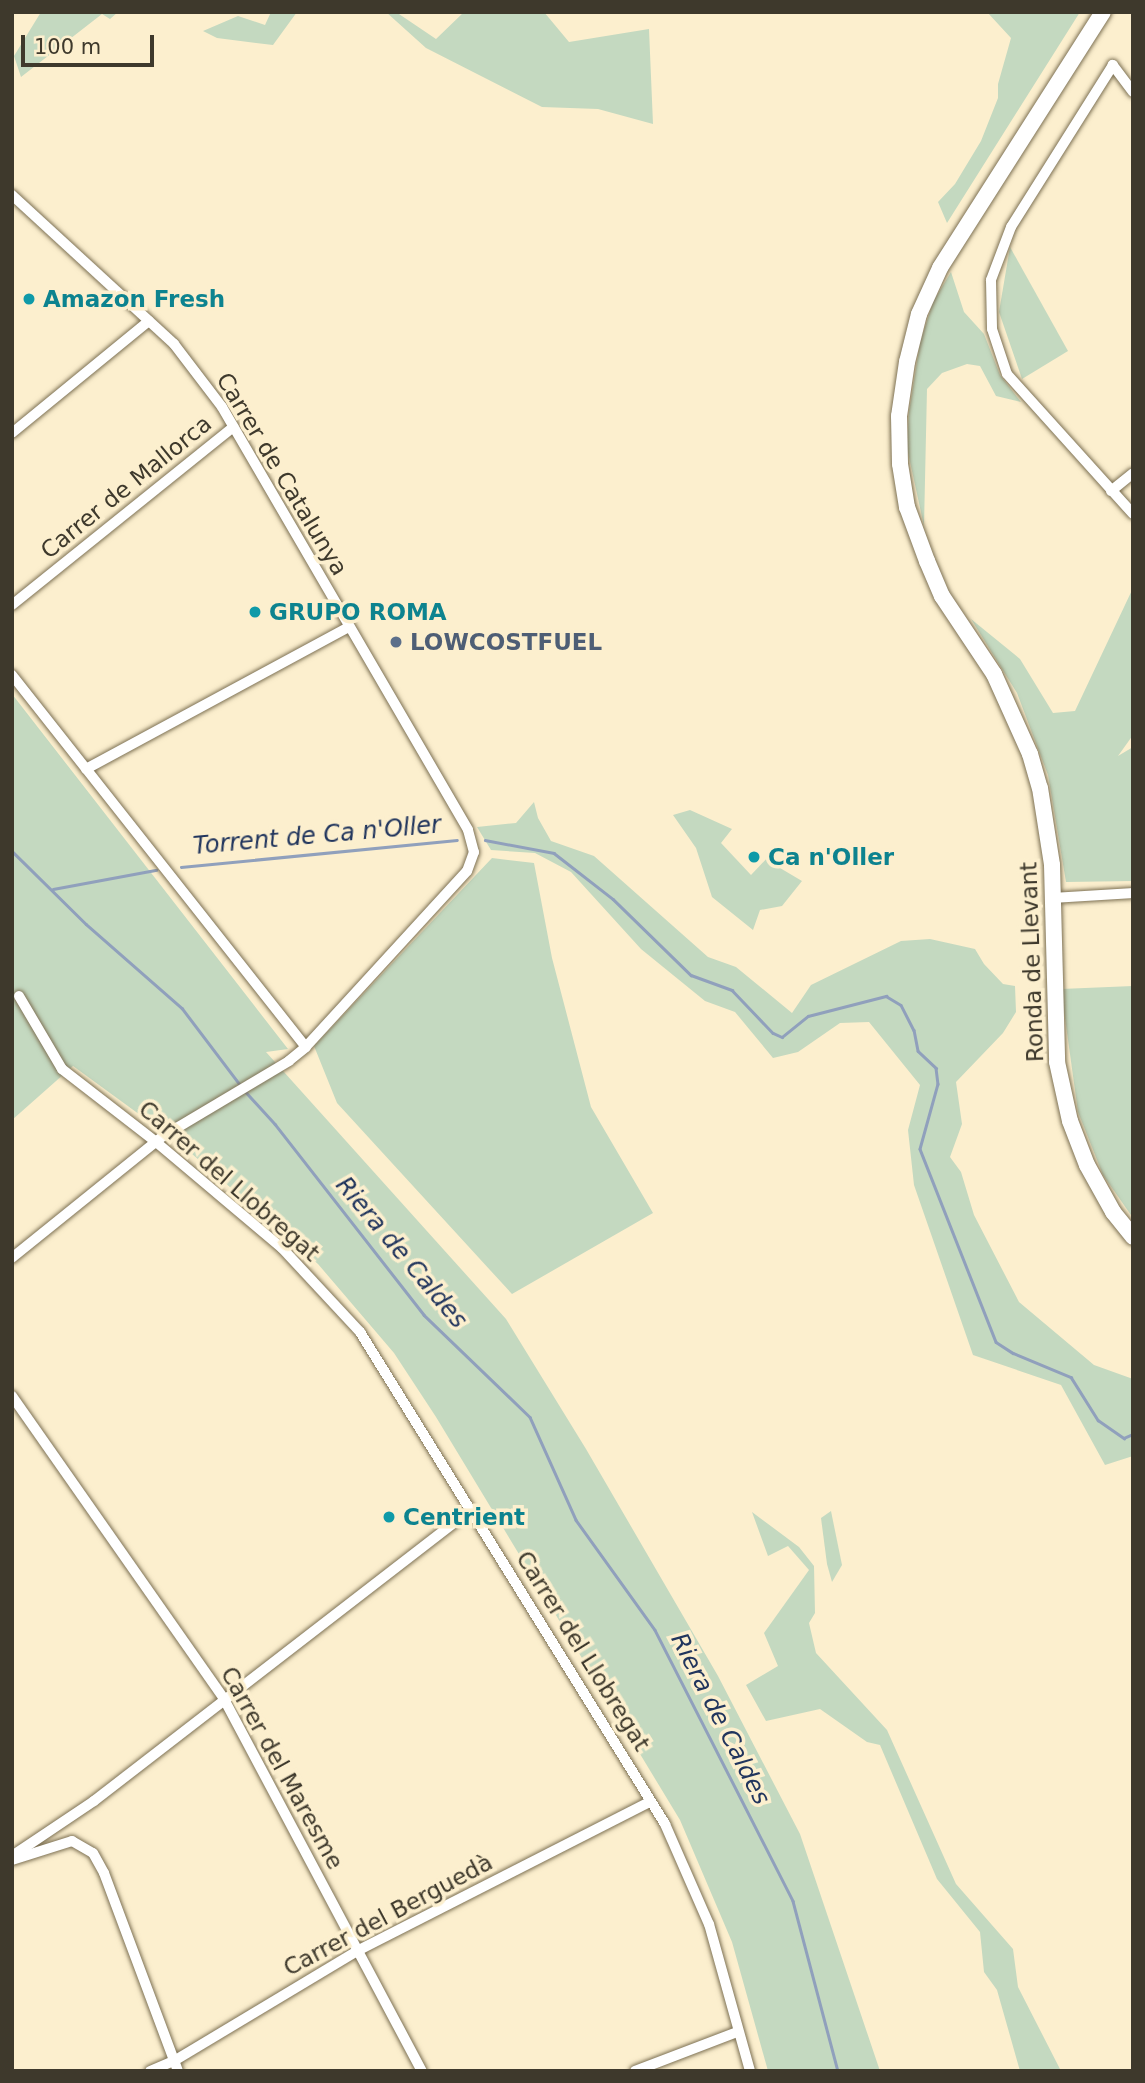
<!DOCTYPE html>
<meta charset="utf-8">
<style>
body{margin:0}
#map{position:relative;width:1145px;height:2083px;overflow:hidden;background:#fcefce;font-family:"DejaVu Sans",sans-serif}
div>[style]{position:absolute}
.green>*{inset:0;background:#c4d9c0}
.stream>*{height:2.5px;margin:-1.25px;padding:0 1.25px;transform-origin:1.25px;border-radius:1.25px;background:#90a0bc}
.roads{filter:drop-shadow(0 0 2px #7d7154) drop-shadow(0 0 2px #7d7154)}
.minor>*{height:10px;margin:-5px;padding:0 5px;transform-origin:5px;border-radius:5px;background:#fff}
.secondary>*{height:16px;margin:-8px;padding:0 8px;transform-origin:8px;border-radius:8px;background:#fff}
.dots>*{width:19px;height:19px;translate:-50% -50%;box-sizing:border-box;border:4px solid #fcefce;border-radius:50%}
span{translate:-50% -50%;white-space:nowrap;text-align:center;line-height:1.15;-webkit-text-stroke:7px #fcefce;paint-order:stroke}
.culture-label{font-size:23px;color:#0d838f;font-weight:700}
.left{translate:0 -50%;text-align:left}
.street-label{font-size:23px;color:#3e392c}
.service-label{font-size:23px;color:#4e5e75;font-weight:700}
.water-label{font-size:24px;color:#21355d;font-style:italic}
.frame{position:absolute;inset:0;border:14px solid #3e392c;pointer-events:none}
.scale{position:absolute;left:21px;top:35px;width:133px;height:32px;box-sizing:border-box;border:4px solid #3e392c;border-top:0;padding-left:9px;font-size:21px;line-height:24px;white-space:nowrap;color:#3e392c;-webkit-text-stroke:5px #fcefce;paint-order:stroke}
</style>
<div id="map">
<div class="green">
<div style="clip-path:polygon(41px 12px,118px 12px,110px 19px,102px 14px,21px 77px,14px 56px)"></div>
<div style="clip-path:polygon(271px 12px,297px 12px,273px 45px,217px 38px,203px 31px,238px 16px,265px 25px)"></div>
<div style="clip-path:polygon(386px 12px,396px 12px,436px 39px,464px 12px,544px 12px,569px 42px,649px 29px,653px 124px,598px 109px,542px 107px,426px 48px)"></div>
<div style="clip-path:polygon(987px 12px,1080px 12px,947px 223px,938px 202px,955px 184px,981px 141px,998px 98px,998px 84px,1011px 38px)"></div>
<div style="clip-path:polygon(1010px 247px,1068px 351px,1022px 379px,999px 312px)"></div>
<div style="clip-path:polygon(951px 272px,964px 312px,984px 334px,1000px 375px,1021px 402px,996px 396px,980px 366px,967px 364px,942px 373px,927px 389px,924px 526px,907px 448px,909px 412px,920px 343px,933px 302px)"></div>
<div style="clip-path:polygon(1133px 588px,1133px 735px,1118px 756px,1133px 747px,1133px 881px,1066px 882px,1048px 775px,1017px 693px,971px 619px,1020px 659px,1053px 713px,1075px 711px)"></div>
<div style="clip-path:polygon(12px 694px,288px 1049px,266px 1052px,506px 1319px,586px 1449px,718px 1676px,800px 1834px,880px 2071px,768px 2071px,732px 1942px,680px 1820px,436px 1417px,394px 1353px,318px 1264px,184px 1147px,73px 1066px,12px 1120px)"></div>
<div style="clip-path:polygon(534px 802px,538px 818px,551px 841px,594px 856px,708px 957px,736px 967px,792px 1013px,811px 985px,901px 941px,930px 939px,975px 949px,984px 964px,1003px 984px,1015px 986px,1016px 1012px,1003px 1033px,956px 1082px,962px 1124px,950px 1157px,961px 1172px,974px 1215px,1019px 1302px,1094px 1365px,1133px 1379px,1133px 1456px,1105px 1465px,1061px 1385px,973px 1355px,914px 1185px,908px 1130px,920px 1085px,869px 1022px,840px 1023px,798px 1052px,773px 1058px,735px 1012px,705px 1001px,641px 949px,571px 872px,535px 853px,491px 850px,477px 827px,516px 823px)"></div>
<div style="clip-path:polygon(690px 810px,732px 829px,721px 843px,751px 875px,770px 855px,782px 865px,780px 868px,802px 881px,782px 906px,760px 910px,753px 930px,712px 897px,696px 848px,673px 815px)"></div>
<div style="clip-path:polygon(492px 858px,534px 863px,552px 958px,591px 1107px,653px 1213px,512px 1294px,337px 1103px,314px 1046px)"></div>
<div style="clip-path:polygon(1133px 986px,1133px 1218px,1103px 1175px,1078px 1112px,1061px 989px)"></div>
<div style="clip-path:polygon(831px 1511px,842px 1565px,832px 1582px,827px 1564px,821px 1518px)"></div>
<div style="clip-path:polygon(752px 1512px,799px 1547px,814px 1566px,815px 1613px,809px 1623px,816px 1653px,887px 1730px,956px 1884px,1013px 1949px,1018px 1987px,1061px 2071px,1020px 2071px,997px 1990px,984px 1972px,980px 1932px,937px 1879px,880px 1745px,867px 1742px,820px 1709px,766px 1721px,746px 1685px,778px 1666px,764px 1633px,809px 1570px,788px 1546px,768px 1556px)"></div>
</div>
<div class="stream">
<div style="left:485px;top:840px;width:70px;rotate:10.7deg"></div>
<div style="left:554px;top:853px;width:75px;rotate:37.9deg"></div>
<div style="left:613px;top:899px;width:109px;rotate:44.3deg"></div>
<div style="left:691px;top:975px;width:44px;rotate:20.1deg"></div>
<div style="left:732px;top:990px;width:59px;rotate:46.4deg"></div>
<div style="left:773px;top:1033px;width:10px;rotate:24deg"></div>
<div style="left:782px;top:1037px;width:33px;rotate:-39deg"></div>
<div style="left:808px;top:1016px;width:81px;rotate:-14.4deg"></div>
<div style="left:886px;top:996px;width:17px;rotate:31deg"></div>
<div style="left:901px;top:1005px;width:28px;rotate:63deg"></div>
<div style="left:914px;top:1030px;width:21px;rotate:79deg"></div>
<div style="left:918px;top:1051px;width:25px;rotate:43deg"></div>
<div style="left:936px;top:1068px;width:16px;rotate:83deg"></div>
<div style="left:938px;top:1084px;width:67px;rotate:105.5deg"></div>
<div style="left:920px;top:1149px;width:207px;rotate:68.5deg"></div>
<div style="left:996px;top:1342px;width:20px;rotate:33deg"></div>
<div style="left:1013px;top:1353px;width:63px;rotate:22.5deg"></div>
<div style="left:1071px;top:1377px;width:51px;rotate:57.9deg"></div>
<div style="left:1098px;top:1420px;width:32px;rotate:35deg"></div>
<div style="left:1124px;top:1438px;width:10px;rotate:-24deg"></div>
<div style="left:12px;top:851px;width:104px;rotate:44.6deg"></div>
<div style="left:86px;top:924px;width:128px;rotate:41.2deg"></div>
<div style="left:182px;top:1008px;width:98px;rotate:52.9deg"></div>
<div style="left:181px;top:867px;width:277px;rotate:-5.6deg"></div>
<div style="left:53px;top:889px;width:105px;rotate:-10.5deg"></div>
<div style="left:245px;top:1091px;width:45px;rotate:47.7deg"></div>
<div style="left:275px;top:1124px;width:242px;rotate:52deg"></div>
<div style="left:424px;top:1315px;width:147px;rotate:43.9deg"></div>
<div style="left:530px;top:1417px;width:113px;rotate:65.9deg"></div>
<div style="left:576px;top:1520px;width:135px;rotate:54.3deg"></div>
<div style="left:655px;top:1630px;width:304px;rotate:63deg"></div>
<div style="left:793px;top:1901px;width:176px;rotate:75.2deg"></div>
</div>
<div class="roads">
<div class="minor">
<div style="left:1133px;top:92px;width:34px;rotate:-127deg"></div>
<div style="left:1113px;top:65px;width:191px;rotate:122.2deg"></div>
<div style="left:1011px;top:227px;width:57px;rotate:110.7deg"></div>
<div style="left:991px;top:280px;width:49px;rotate:88.8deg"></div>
<div style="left:992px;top:329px;width:47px;rotate:71.6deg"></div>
<div style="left:1007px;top:374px;width:188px;rotate:48deg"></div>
<div style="left:12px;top:195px;width:220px;rotate:42.6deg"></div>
<div style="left:174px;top:344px;width:79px;rotate:52.7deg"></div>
<div style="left:222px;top:407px;width:489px;rotate:59.8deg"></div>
<div style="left:468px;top:830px;width:23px;rotate:75deg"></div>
<div style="left:474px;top:852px;width:20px;rotate:110deg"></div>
<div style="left:467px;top:871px;width:239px;rotate:132.5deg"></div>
<div style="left:306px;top:1047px;width:22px;rotate:141deg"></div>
<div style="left:289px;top:1061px;width:147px;rotate:149.2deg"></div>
<div style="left:163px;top:1136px;width:194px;rotate:141.1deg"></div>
<div style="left:12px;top:433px;width:177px;rotate:-39.3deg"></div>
<div style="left:1111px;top:491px;width:28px;rotate:-39deg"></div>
<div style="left:12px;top:605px;width:284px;rotate:-38.8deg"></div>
<div style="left:12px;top:675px;width:474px;rotate:51.7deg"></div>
<div style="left:86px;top:769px;width:299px;rotate:-28.4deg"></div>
<div style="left:1053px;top:898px;width:80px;rotate:-3.6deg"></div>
<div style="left:19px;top:996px;width:85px;rotate:59.5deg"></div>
<div style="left:62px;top:1069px;width:119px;rotate:37.8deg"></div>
<div style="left:156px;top:1142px;width:165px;rotate:40.1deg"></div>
<div style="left:282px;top:1248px;width:115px;rotate:47.1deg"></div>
<div style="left:360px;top:1332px;width:579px;rotate:58.2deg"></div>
<div style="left:665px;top:1824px;width:109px;rotate:66.3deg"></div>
<div style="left:709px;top:1924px;width:153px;rotate:74.4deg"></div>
<div style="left:12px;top:1396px;width:370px;rotate:55deg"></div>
<div style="left:224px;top:1699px;width:421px;rotate:62deg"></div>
<div style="left:12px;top:1856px;width:99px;rotate:-33.9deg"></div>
<div style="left:94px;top:1801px;width:475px;rotate:-37.7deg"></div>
<div style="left:12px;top:1860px;width:63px;rotate:-17.6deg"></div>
<div style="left:72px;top:1841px;width:24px;rotate:30deg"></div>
<div style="left:93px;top:1853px;width:23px;rotate:61deg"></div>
<div style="left:104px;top:1873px;width:211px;rotate:69.5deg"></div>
<div style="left:150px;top:2071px;width:26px;rotate:-23deg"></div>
<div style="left:174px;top:2061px;width:216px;rotate:-31deg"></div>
<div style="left:359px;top:1950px;width:326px;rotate:-27deg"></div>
<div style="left:635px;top:2071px;width:109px;rotate:-20.9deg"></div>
</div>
<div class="secondary">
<div style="left:1103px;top:12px;width:303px;rotate:122.5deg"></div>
<div style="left:940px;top:268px;width:51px;rotate:114.5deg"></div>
<div style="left:919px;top:314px;width:49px;rotate:104deg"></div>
<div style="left:907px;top:362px;width:55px;rotate:98.4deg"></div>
<div style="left:899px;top:416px;width:48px;rotate:88.8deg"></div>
<div style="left:900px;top:464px;width:44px;rotate:80.8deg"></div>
<div style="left:907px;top:507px;width:58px;rotate:69.7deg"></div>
<div style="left:927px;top:561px;width:38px;rotate:67deg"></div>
<div style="left:942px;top:596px;width:94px;rotate:56.3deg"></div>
<div style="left:994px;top:674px;width:88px;rotate:65.8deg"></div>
<div style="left:1030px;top:754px;width:35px;rotate:74deg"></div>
<div style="left:1040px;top:788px;width:78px;rotate:81.1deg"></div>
<div style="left:1052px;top:865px;width:197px;rotate:88.5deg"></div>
<div style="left:1057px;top:1062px;width:60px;rotate:77.6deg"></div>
<div style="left:1070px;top:1121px;width:47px;rotate:68.9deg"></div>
<div style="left:1087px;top:1165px;width:54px;rotate:61deg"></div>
<div style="left:1113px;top:1212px;width:32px;rotate:51deg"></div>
</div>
</div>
<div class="dots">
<div style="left:29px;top:299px;background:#0f9aa8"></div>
<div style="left:255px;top:612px;background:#0f9aa8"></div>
<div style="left:396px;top:642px;background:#5c6f8a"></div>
<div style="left:754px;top:857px;background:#0f9aa8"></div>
<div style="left:389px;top:1517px;background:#0f9aa8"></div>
</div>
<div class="culture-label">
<span class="left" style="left:43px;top:299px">Amazon Fresh</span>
<span class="left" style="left:269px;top:612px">GRUPO ROMA</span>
<span class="left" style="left:768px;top:857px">Ca n'Oller</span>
<span class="left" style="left:403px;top:1517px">Centrient</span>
</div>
<div class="street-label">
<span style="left:282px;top:474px;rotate:59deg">Carrer de Catalunya</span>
<span style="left:126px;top:487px;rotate:-39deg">Carrer de Mallorca</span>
<span style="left:1032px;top:962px;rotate:-92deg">Ronda de Llevant</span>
<span style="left:229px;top:1181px;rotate:41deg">Carrer del Llobregat</span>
<span style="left:583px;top:1651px;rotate:58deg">Carrer del Llobregat</span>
<span style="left:282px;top:1768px;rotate:61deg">Carrer del Maresme</span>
<span style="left:388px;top:1915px;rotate:-28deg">Carrer del Berguedà</span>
</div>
<div class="service-label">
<span class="left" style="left:410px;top:642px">LOWCOSTFUEL</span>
</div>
<div class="water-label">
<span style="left:317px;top:836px;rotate:-5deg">Torrent de Ca n'Oller</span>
<span style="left:401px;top:1253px;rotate:50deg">Riera de Caldes</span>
<span style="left:720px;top:1719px;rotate:63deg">Riera de Caldes</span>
</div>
<div class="frame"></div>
<div class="scale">100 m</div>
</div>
